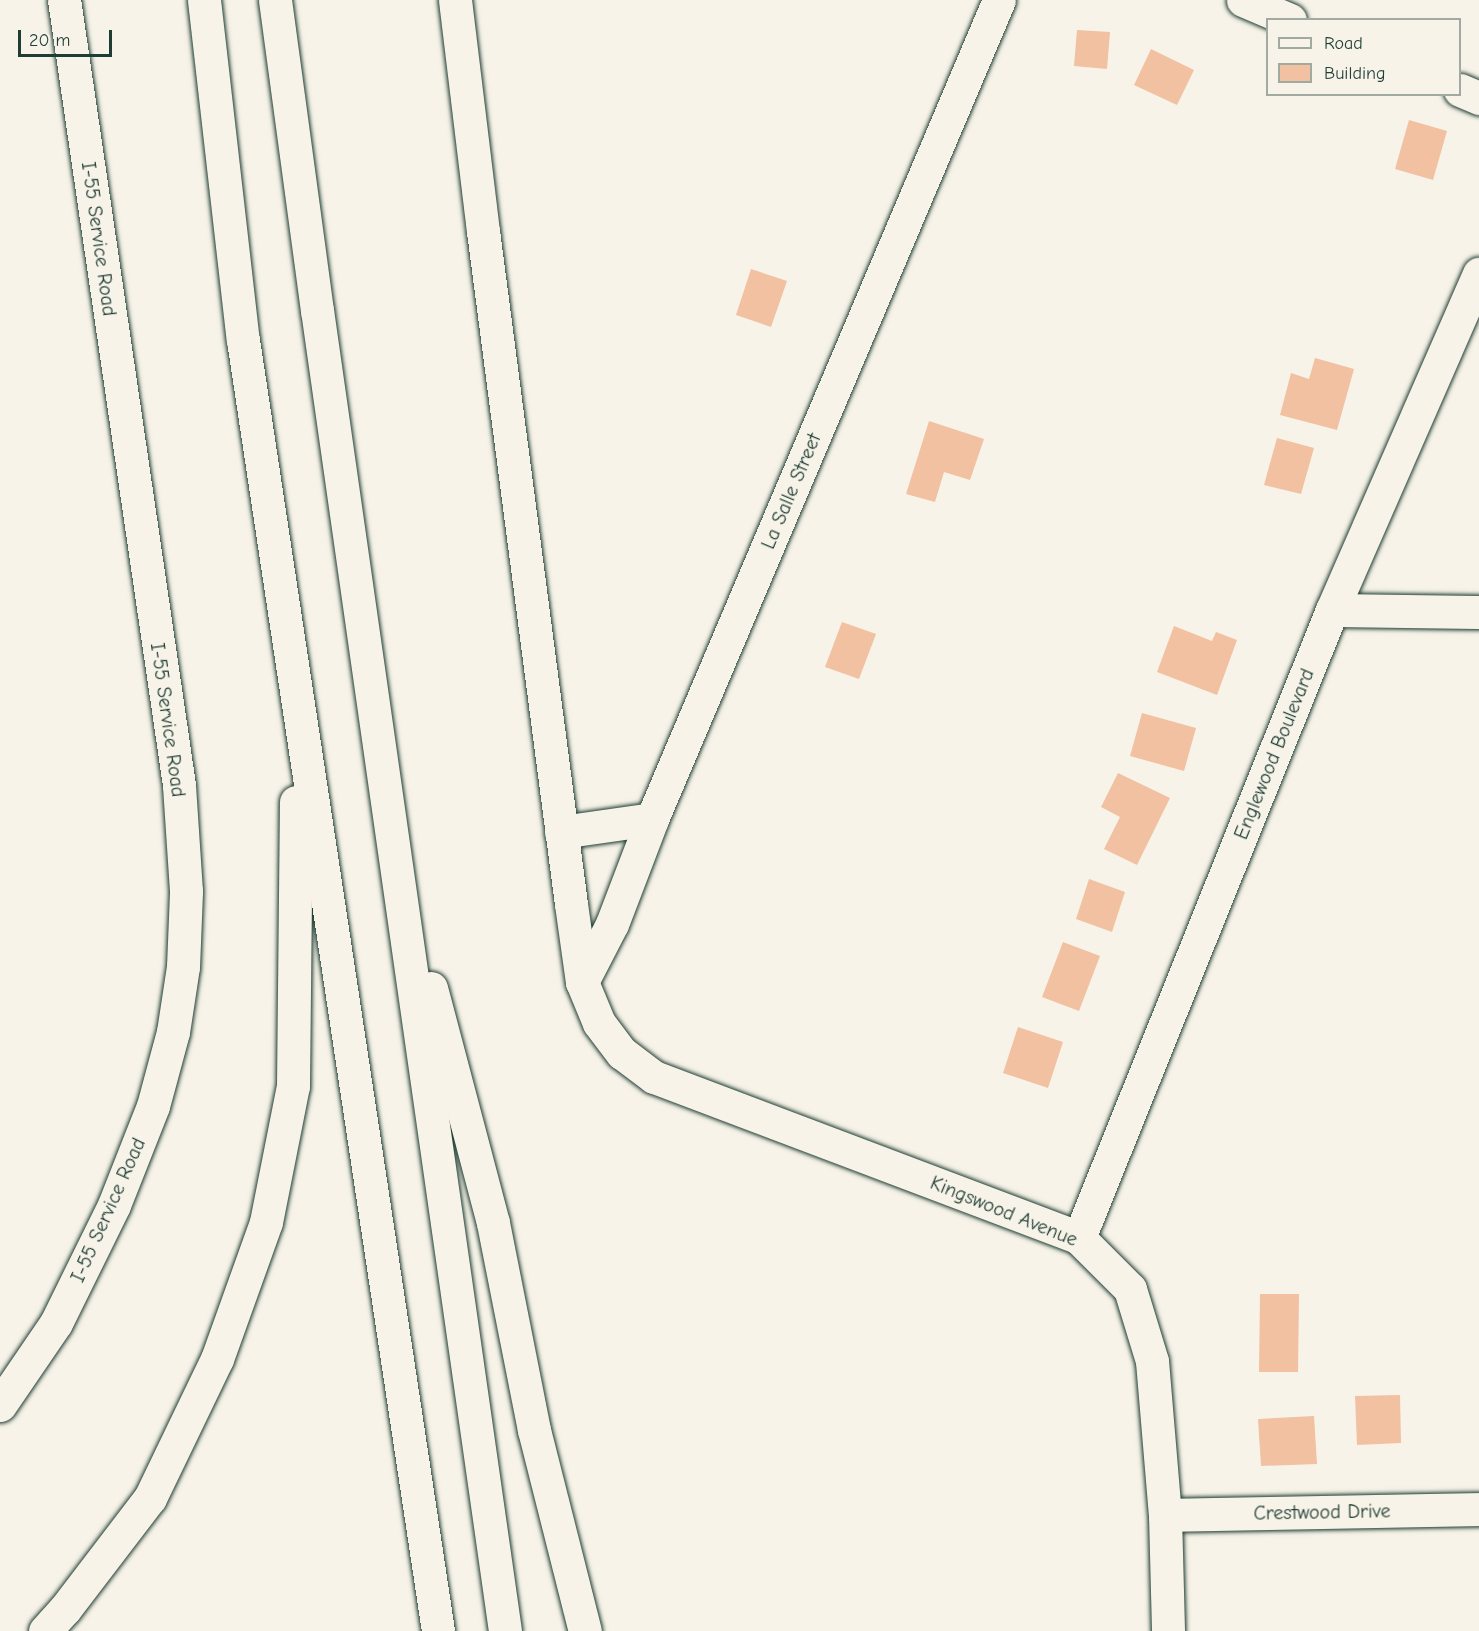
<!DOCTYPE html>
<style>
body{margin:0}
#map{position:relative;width:1479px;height:1631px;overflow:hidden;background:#f7f3e8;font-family:"Comic Neue",sans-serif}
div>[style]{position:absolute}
.building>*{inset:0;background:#f1c1a1}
.roads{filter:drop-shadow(0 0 2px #1f3d34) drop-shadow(0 0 2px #1f3d34)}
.minor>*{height:33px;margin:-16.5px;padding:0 16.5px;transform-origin:16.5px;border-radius:16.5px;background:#f7f3e8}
.highway>*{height:33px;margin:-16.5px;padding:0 16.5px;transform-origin:16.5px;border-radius:16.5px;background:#f7f3e8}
span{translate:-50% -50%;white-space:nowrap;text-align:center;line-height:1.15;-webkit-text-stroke:4.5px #f7f3e8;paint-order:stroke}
.street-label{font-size:20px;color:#1f3d34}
.legend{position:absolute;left:1266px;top:18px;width:195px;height:78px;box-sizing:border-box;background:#f7f3e8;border:2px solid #a1aaa0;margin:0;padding:8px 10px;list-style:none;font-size:18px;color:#1f3d34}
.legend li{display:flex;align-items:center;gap:12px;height:30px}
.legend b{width:30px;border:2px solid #a1aaa0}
.scale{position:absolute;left:18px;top:30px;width:94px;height:27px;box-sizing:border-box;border:3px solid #1f3d34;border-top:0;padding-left:8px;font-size:18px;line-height:21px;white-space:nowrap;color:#1f3d34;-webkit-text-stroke:4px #f7f3e8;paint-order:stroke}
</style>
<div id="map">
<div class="building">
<div style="clip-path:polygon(1077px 30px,1110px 32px,1107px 69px,1074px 66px)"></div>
<div style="clip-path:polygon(1151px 49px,1194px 70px,1177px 105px,1134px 85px)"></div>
<div style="clip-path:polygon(1409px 120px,1447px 131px,1433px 180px,1395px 169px)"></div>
<div style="clip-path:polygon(751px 269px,787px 281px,771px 327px,736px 315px)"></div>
<div style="clip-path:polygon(1315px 358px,1354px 369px,1337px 430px,1280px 415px,1291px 373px,1309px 379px)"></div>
<div style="clip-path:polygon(929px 421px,984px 439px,970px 480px,944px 472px,935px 502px,906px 494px)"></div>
<div style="clip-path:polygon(1277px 438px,1314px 448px,1301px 494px,1264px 485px)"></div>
<div style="clip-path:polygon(842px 622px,876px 634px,859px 679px,825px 667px)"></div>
<div style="clip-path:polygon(1174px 626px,1212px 641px,1216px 632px,1237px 640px,1217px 695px,1157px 672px)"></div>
<div style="clip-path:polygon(1142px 713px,1196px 728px,1184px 771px,1130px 756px)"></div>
<div style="clip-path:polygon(1118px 773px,1170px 798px,1137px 865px,1104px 849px,1120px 817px,1101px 807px)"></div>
<div style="clip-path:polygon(1089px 879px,1125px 892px,1112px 932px,1076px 919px)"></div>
<div style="clip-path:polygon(1063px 942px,1100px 956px,1079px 1011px,1042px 997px)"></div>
<div style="clip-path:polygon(1018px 1027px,1063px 1042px,1048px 1088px,1003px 1073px)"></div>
<div style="clip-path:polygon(1260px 1294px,1299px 1294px,1298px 1372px,1259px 1372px)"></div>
<div style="clip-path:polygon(1400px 1395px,1401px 1443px,1357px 1445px,1355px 1396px)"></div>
<div style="clip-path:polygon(1314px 1416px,1317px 1464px,1261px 1466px,1258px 1419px)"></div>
</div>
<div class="roads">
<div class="minor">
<div style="left:455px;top:0;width:233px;rotate:83.1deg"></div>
<div style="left:483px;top:231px;width:679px;rotate:82.55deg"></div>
<div style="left:571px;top:904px;width:79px;rotate:82deg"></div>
<div style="left:582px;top:982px;width:44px;rotate:67.5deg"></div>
<div style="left:599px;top:1023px;width:38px;rotate:53deg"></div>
<div style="left:622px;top:1053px;width:40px;rotate:37deg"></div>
<div style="left:654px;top:1077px;width:454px;rotate:20.7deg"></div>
<div style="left:1079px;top:1238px;width:72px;rotate:45deg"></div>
<div style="left:1130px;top:1289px;width:75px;rotate:73deg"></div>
<div style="left:1152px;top:1361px;width:155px;rotate:85.2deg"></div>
<div style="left:1165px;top:1515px;width:116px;rotate:88.5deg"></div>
<div style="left:1243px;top:0;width:51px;rotate:23.1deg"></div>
<div style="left:1460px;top:90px;width:21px;rotate:23deg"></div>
<div style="left:1332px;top:610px;width:147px;rotate:0.8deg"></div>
<div style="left:561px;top:832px;width:92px;rotate:-8.1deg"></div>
<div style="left:582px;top:982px;width:65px;rotate:-62.7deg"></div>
<div style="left:612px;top:924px;width:112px;rotate:-69.1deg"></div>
<div style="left:652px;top:819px;width:889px;rotate:-67.04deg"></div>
<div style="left:1079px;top:1238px;width:677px;rotate:-68.06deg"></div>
<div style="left:1332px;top:610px;width:367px;rotate:-66.4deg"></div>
<div style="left:0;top:1405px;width:99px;rotate:-55.7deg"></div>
<div style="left:56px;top:1323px;width:131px;rotate:-63.8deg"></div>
<div style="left:114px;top:1205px;width:106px;rotate:-68.5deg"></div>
<div style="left:153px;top:1106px;width:77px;rotate:-74.9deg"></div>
<div style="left:173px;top:1032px;width:66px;rotate:-81.3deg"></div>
<div style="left:183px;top:967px;width:76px;rotate:-87.7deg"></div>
<div style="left:186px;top:891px;width:106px;rotate:-93.8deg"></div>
<div style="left:179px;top:785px;width:793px;rotate:-98.33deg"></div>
<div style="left:1165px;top:1515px;width:314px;rotate:-1.1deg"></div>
</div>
<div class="highway">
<div style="left:204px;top:0;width:342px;rotate:83.5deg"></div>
<div style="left:243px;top:340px;width:1306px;rotate:81.41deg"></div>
<div style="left:275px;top:0;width:313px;rotate:82.3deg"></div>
<div style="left:317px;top:310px;width:1334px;rotate:81.9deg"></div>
<div style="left:431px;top:988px;width:243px;rotate:75.2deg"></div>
<div style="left:493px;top:1223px;width:211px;rotate:78.8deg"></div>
<div style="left:534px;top:1430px;width:207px;rotate:75.8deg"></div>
<div style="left:45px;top:1631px;width:30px;rotate:-48deg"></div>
<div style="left:65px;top:1609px;width:140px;rotate:-52.6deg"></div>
<div style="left:150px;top:1498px;width:154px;rotate:-64.3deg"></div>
<div style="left:217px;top:1359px;width:145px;rotate:-70.3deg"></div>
<div style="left:266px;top:1222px;width:139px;rotate:-78.8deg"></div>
<div style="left:293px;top:1086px;width:284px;rotate:-89.4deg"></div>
</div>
</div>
<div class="street-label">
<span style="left:99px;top:239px;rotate:82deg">I-55 Service Road</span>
<span style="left:791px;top:491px;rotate:-67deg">La Salle Street</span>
<span style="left:168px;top:720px;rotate:82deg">I-55 Service Road</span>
<span style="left:1274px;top:754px;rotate:-68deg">Englewood Boulevard</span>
<span style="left:108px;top:1210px;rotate:-66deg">I-55 Service Road</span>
<span style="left:1004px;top:1211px;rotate:22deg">Kingswood Avenue</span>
<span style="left:1322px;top:1512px;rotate:-1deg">Crestwood Drive</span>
</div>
<ul class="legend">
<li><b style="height:8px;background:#f7f3e8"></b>Road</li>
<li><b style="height:16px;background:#f1c1a1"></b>Building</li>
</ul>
<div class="scale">20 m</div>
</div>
